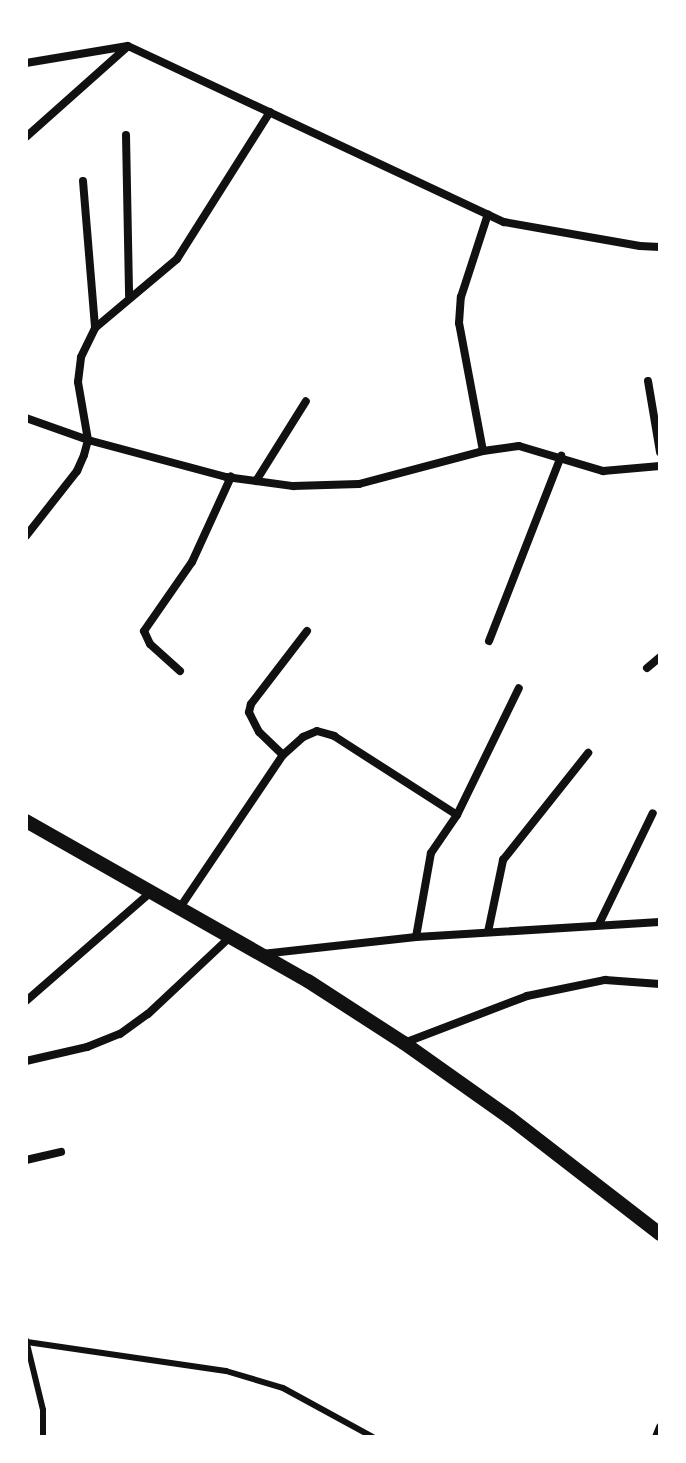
<!DOCTYPE html>
<style>
body{margin:0}
#map{position:relative;width:686px;height:1463px;overflow:hidden;background:#fff;font-family:"IBM Plex Sans",sans-serif}
div>[style]{position:absolute}
.service>*{height:6px;margin:-3px;padding:0 3px;transform-origin:3px;border-radius:3px;background:#111}
.minor>*{height:8px;margin:-4px;padding:0 4px;transform-origin:4px;border-radius:4px;background:#111}
.tertiary>*{height:14px;margin:-7px;padding:0 7px;transform-origin:7px;border-radius:7px;background:#111}
span{translate:-50% -50%;white-space:nowrap;text-align:center;line-height:1.15;-webkit-text-stroke:6px #fff;paint-order:stroke}
.frame{position:absolute;inset:0;border:28px solid #fff;pointer-events:none}
</style>
<div id="map">
<div class="service">
<div style="left:26px;top:1340px;width:72px;rotate:76.3deg"></div>
<div style="left:43px;top:1410px;width:27px;rotate:90deg"></div>
<div style="left:27px;top:1342px;width:201px;rotate:8.3deg"></div>
<div style="left:226px;top:1371px;width:59px;rotate:16.6deg"></div>
<div style="left:283px;top:1388px;width:102px;rotate:28.6deg"></div>
</div>
<div class="minor">
<div style="left:26px;top:63px;width:103px;rotate:-9.5deg"></div>
<div style="left:128px;top:46px;width:415px;rotate:25.1deg"></div>
<div style="left:504px;top:222px;width:138px;rotate:10deg"></div>
<div style="left:640px;top:246px;width:20px;rotate:3deg"></div>
<div style="left:126px;top:135px;width:161px;rotate:88.9deg"></div>
<div style="left:26px;top:137px;width:135px;rotate:-41.7deg"></div>
<div style="left:83px;top:181px;width:147px;rotate:85.3deg"></div>
<div style="left:648px;top:381px;width:72px;rotate:80.4deg"></div>
<div style="left:26px;top:418px;width:66px;rotate:19.5deg"></div>
<div style="left:88px;top:440px;width:143px;rotate:15deg"></div>
<div style="left:226px;top:477px;width:68px;rotate:7.7deg"></div>
<div style="left:293px;top:486px;width:66px;rotate:-1.7deg"></div>
<div style="left:359px;top:484px;width:128px;rotate:-14.9deg"></div>
<div style="left:483px;top:451px;width:36px;rotate:-8deg"></div>
<div style="left:519px;top:446px;width:88px;rotate:16.6deg"></div>
<div style="left:603px;top:471px;width:57px;rotate:-5deg"></div>
<div style="left:483px;top:451px;width:130px;rotate:-100.6deg"></div>
<div style="left:459px;top:323px;width:26px;rotate:-86deg"></div>
<div style="left:461px;top:297px;width:87px;rotate:-72deg"></div>
<div style="left:256px;top:481px;width:94px;rotate:-58deg"></div>
<div style="left:26px;top:536px;width:83px;rotate:-51.9deg"></div>
<div style="left:77px;top:471px;width:17px;rotate:-66deg"></div>
<div style="left:84px;top:455px;width:16px;rotate:-75deg"></div>
<div style="left:88px;top:440px;width:59px;rotate:-99.8deg"></div>
<div style="left:78px;top:382px;width:25px;rotate:-83deg"></div>
<div style="left:81px;top:357px;width:32px;rotate:-64deg"></div>
<div style="left:95px;top:328px;width:107px;rotate:-40.1deg"></div>
<div style="left:177px;top:259px;width:174px;rotate:-57.7deg"></div>
<div style="left:489px;top:641px;width:199px;rotate:-68.7deg"></div>
<div style="left:647px;top:668px;width:17px;rotate:-40deg"></div>
<div style="left:180px;top:671px;width:40px;rotate:-138deg"></div>
<div style="left:150px;top:644px;width:14px;rotate:-115deg"></div>
<div style="left:144px;top:631px;width:84px;rotate:-55.2deg"></div>
<div style="left:192px;top:562px;width:94px;rotate:-65.4deg"></div>
<div style="left:283px;top:755px;width:33px;rotate:-136deg"></div>
<div style="left:259px;top:732px;width:22px;rotate:-117deg"></div>
<div style="left:249px;top:712px;width:8px;rotate:-76deg"></div>
<div style="left:251px;top:704px;width:92px;rotate:-52.5deg"></div>
<div style="left:179px;top:909px;width:186px;rotate:-56deg"></div>
<div style="left:283px;top:755px;width:27px;rotate:-42deg"></div>
<div style="left:303px;top:737px;width:15px;rotate:-23deg"></div>
<div style="left:317px;top:731px;width:18px;rotate:16deg"></div>
<div style="left:334px;top:736px;width:146px;rotate:32.7deg"></div>
<div style="left:599px;top:924px;width:123px;rotate:-64.1deg"></div>
<div style="left:488px;top:932px;width:74px;rotate:-78.2deg"></div>
<div style="left:503px;top:860px;width:137px;rotate:-51.5deg"></div>
<div style="left:416px;top:937px;width:85px;rotate:-79.9deg"></div>
<div style="left:431px;top:853px;width:46px;rotate:-55.6deg"></div>
<div style="left:457px;top:815px;width:141px;rotate:-64deg"></div>
<div style="left:262px;top:954px;width:155px;rotate:-6.3deg"></div>
<div style="left:416px;top:937px;width:244px;rotate:-3.5deg"></div>
<div style="left:26px;top:1001px;width:164px;rotate:-41.1deg"></div>
<div style="left:404px;top:1043px;width:132px;rotate:-20.9deg"></div>
<div style="left:527px;top:996px;width:80px;rotate:-11.6deg"></div>
<div style="left:605px;top:980px;width:55px;rotate:4.2deg"></div>
<div style="left:26px;top:1061px;width:63px;rotate:-12.9deg"></div>
<div style="left:87px;top:1047px;width:35px;rotate:-22deg"></div>
<div style="left:120px;top:1034px;width:34px;rotate:-36deg"></div>
<div style="left:148px;top:1014px;width:112px;rotate:-43.2deg"></div>
<div style="left:26px;top:1160px;width:36px;rotate:-13deg"></div>
<div style="left:656px;top:1437px;width:11px;rotate:-68deg"></div>
</div>
<div class="tertiary">
<div style="left:26px;top:821px;width:324px;rotate:29.6deg"></div>
<div style="left:308px;top:981px;width:114px;rotate:32.9deg"></div>
<div style="left:404px;top:1043px;width:130px;rotate:35.3deg"></div>
<div style="left:510px;top:1118px;width:190px;rotate:37.7deg"></div>
</div>
<div class="frame"></div>
</div>
